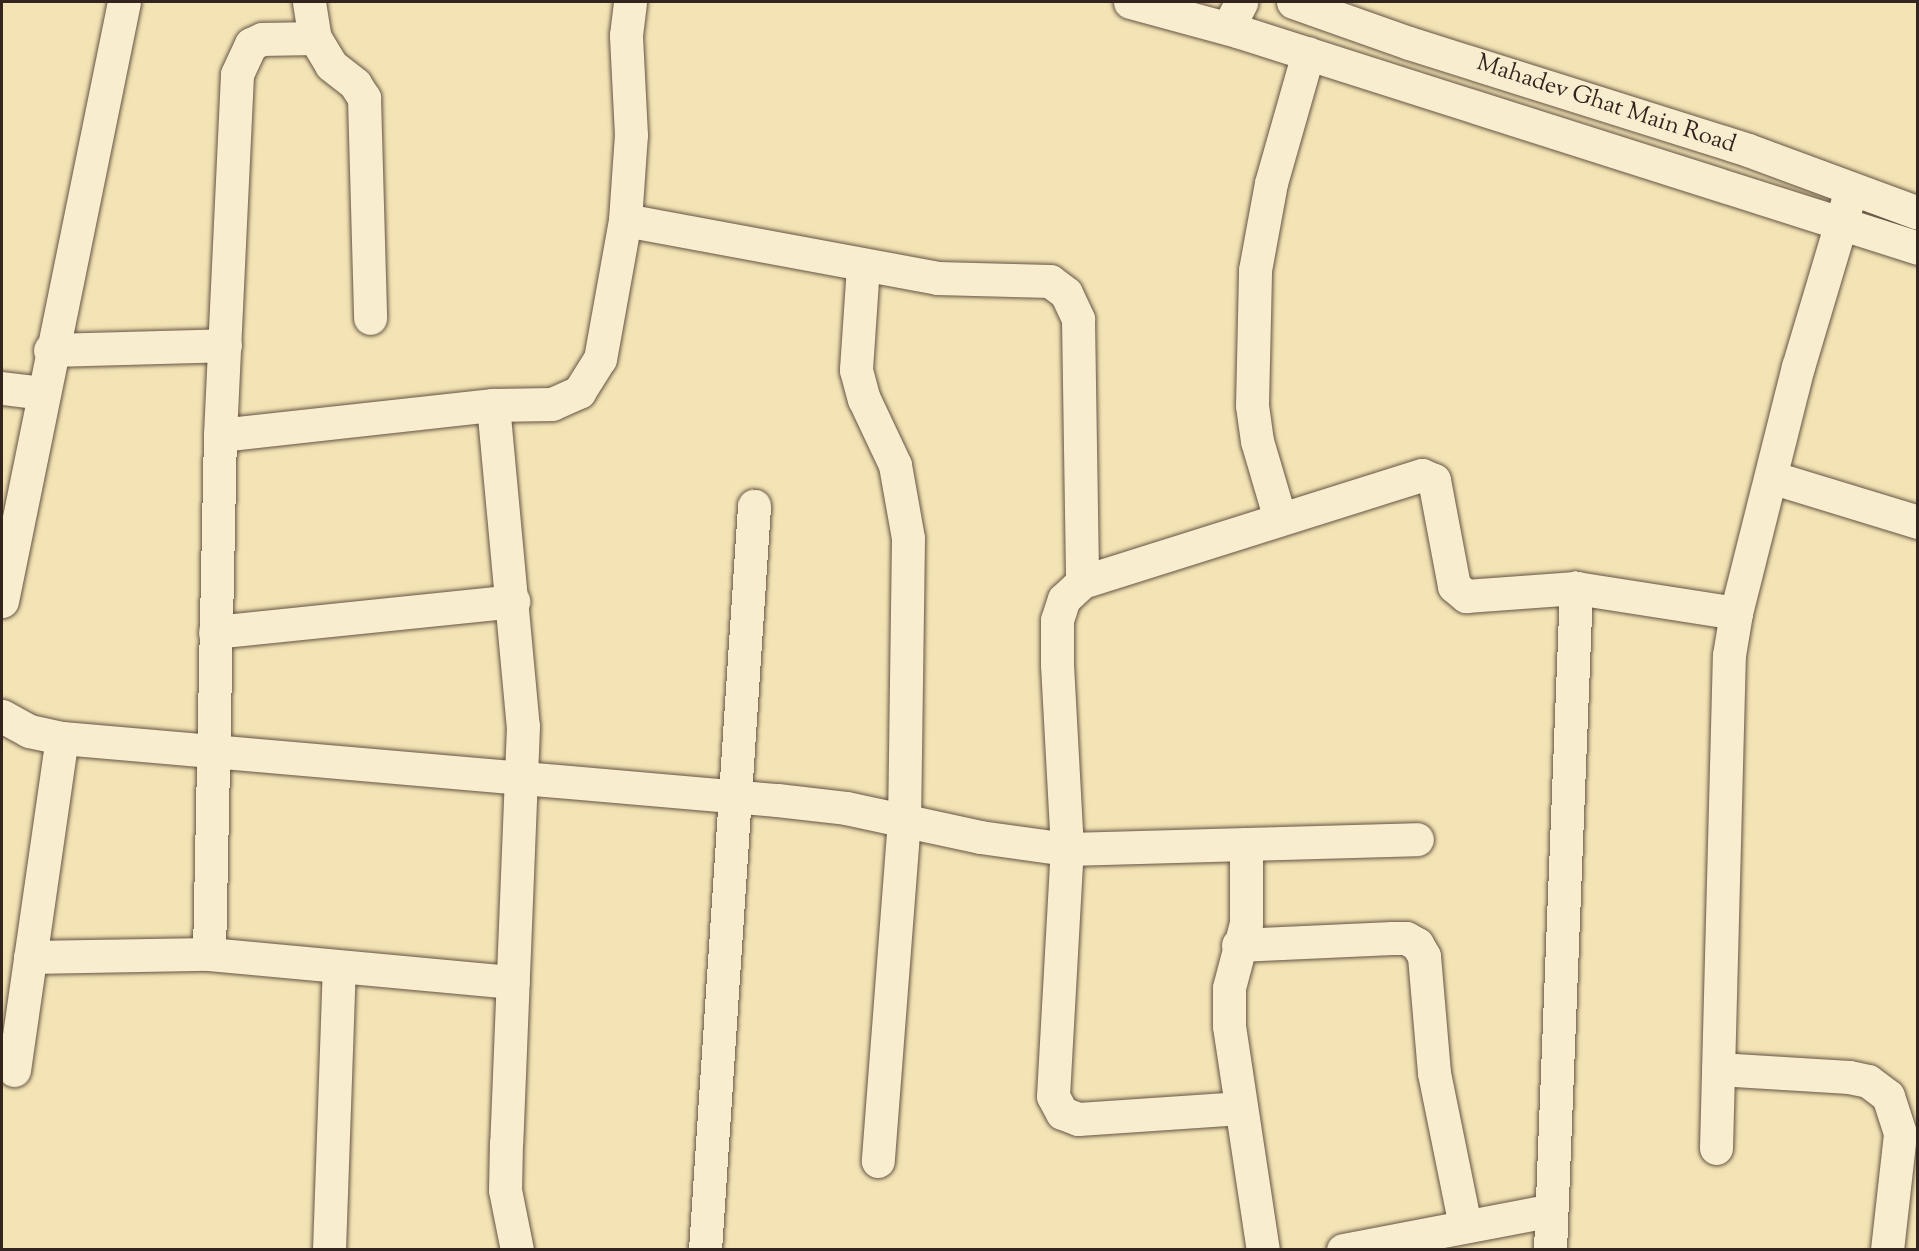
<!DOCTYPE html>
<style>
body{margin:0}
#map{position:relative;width:1919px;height:1251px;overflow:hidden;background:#f4e4b5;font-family:"Sorts Mill Goudy",serif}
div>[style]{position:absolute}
.roads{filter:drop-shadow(0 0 2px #645444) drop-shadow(0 0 2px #645444)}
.minor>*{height:33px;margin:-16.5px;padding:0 16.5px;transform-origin:16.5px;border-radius:16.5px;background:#f8edcf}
.tertiary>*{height:33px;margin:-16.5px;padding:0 16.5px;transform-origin:16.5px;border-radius:16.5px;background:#f8edcf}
span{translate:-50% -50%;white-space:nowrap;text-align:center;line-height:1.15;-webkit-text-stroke:4.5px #f8edcf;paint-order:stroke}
.street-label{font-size:24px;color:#34241f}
.frame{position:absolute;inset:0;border:3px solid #34241f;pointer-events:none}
</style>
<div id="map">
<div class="roads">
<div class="minor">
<div style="left:309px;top:2px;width:36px;rotate:81deg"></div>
<div style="left:315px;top:38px;width:31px;rotate:59deg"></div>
<div style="left:331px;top:65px;width:31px;rotate:38deg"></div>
<div style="left:355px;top:84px;width:17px;rotate:57deg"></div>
<div style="left:364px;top:98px;width:220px;rotate:88.4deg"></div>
<div style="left:1228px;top:28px;width:29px;rotate:-63deg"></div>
<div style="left:625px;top:220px;width:317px;rotate:10.5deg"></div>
<div style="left:937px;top:278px;width:113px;rotate:1.5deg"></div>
<div style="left:1050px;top:281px;width:20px;rotate:37deg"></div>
<div style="left:1066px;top:293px;width:29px;rotate:65deg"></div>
<div style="left:1078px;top:319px;width:263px;rotate:89.1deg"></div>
<div style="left:863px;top:266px;width:104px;rotate:93.9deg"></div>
<div style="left:856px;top:370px;width:30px;rotate:75deg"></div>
<div style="left:864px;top:399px;width:73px;rotate:64.8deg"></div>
<div style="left:895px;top:465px;width:74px;rotate:79.9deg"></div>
<div style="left:908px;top:538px;width:282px;rotate:90.8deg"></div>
<div style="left:904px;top:820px;width:342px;rotate:94.4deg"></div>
<div style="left:50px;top:350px;width:175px;rotate:-1.6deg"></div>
<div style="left:2px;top:388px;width:40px;rotate:7.1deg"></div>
<div style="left:493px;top:405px;width:322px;rotate:84.7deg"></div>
<div style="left:523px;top:726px;width:417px;rotate:92.3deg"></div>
<div style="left:506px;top:1143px;width:47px;rotate:91.2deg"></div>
<div style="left:505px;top:1190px;width:61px;rotate:78.7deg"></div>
<div style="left:220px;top:435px;width:275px;rotate:-6.3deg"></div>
<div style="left:493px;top:405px;width:59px;rotate:-1deg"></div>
<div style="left:552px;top:404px;width:30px;rotate:-24deg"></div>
<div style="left:579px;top:392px;width:39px;rotate:-58deg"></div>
<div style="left:600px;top:359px;width:141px;rotate:-79.8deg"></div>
<div style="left:625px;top:220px;width:85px;rotate:-86deg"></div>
<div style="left:631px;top:135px;width:100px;rotate:-92.9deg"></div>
<div style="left:626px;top:35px;width:33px;rotate:-83deg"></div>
<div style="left:1771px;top:477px;width:154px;rotate:17deg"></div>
<div style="left:1280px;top:519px;width:81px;rotate:-106.4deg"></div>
<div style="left:1257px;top:441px;width:36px;rotate:-98deg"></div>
<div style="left:1252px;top:405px;width:135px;rotate:-88.7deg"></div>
<div style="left:1255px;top:270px;width:88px;rotate:-79.6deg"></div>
<div style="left:1271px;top:183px;width:135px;rotate:-74.1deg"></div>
<div style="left:2px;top:601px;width:611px;rotate:-78.49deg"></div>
<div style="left:215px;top:632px;width:300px;rotate:-5.9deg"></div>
<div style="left:2px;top:716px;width:31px;rotate:29deg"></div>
<div style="left:29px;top:731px;width:34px;rotate:12deg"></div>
<div style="left:62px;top:738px;width:718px;rotate:4.96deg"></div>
<div style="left:777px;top:800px;width:69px;rotate:6.6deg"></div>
<div style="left:846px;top:808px;width:137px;rotate:12.2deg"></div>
<div style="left:980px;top:837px;width:88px;rotate:7.9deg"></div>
<div style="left:1067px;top:849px;width:350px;rotate:-1.6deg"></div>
<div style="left:1246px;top:844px;width:79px;rotate:90deg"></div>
<div style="left:1246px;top:923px;width:67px;rotate:104.7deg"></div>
<div style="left:1229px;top:988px;width:38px;rotate:90deg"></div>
<div style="left:1229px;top:1026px;width:227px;rotate:81.4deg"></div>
<div style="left:1238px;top:945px;width:154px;rotate:-2.6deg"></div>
<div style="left:1392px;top:938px;width:14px"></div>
<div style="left:1406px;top:938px;width:13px;rotate:29deg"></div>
<div style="left:1417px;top:944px;width:14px;rotate:60deg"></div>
<div style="left:1424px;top:956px;width:117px;rotate:85.1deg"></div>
<div style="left:1434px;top:1073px;width:156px;rotate:78.5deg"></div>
<div style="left:209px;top:954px;width:519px;rotate:-88.79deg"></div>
<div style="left:220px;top:435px;width:361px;rotate:-87.3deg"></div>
<div style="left:237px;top:74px;width:33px;rotate:-65deg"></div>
<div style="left:251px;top:44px;width:12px;rotate:-24deg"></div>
<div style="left:262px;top:39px;width:53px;rotate:-1.1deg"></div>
<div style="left:30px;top:957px;width:179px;rotate:-1deg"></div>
<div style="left:209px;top:954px;width:305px;rotate:5.3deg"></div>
<div style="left:1718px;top:1069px;width:131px;rotate:3.5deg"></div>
<div style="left:1849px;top:1077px;width:19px;rotate:12deg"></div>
<div style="left:1868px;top:1081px;width:25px;rotate:37deg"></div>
<div style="left:1888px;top:1096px;width:40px;rotate:72deg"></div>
<div style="left:1900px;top:1134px;width:117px;rotate:96.4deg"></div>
<div style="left:14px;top:1070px;width:335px;rotate:-81.8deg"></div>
<div style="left:1241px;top:1108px;width:163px;rotate:176.1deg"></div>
<div style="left:1078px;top:1119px;width:17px;rotate:-159deg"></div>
<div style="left:1062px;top:1113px;width:19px;rotate:-118deg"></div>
<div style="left:1053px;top:1096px;width:247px;rotate:-86.8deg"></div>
<div style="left:1067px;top:849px;width:184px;rotate:-93.1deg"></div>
<div style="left:1057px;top:665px;width:45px;rotate:-90deg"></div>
<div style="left:1057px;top:620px;width:22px;rotate:-72deg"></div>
<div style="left:1064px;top:599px;width:25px;rotate:-43deg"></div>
<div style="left:1082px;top:582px;width:356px;rotate:-17.5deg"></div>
<div style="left:1422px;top:475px;width:13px;rotate:23deg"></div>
<div style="left:1434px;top:480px;width:108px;rotate:79.3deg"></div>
<div style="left:1454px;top:586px;width:16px;rotate:40deg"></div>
<div style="left:1466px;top:596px;width:110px;rotate:-4.2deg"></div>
<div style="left:1576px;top:588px;width:162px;rotate:8.9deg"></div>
<div style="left:1716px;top:1148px;width:493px;rotate:-88.5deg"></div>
<div style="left:1729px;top:655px;width:43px;rotate:-80.5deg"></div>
<div style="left:1736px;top:613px;width:254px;rotate:-75.9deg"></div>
<div style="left:1798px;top:367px;width:186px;rotate:-73.4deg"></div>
<div style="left:329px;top:1250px;width:282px;rotate:-88deg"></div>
<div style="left:705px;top:1250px;width:746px;rotate:-86.23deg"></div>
<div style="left:1343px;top:1250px;width:209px;rotate:-10.8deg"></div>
<div style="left:1550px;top:1250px;width:663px;rotate:-87.75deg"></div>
</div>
<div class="tertiary">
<div style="left:1130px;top:2px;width:111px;rotate:15.2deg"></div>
<div style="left:1237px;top:31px;width:715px;rotate:17.67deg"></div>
<div style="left:1293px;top:2px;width:123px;rotate:19.5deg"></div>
<div style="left:1409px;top:43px;width:355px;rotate:17.5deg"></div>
<div style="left:1748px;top:150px;width:181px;rotate:20.3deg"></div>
</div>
</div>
<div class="street-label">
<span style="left:1606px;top:105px;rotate:18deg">Mahadev Ghat Main Road</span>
</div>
<div class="frame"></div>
</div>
